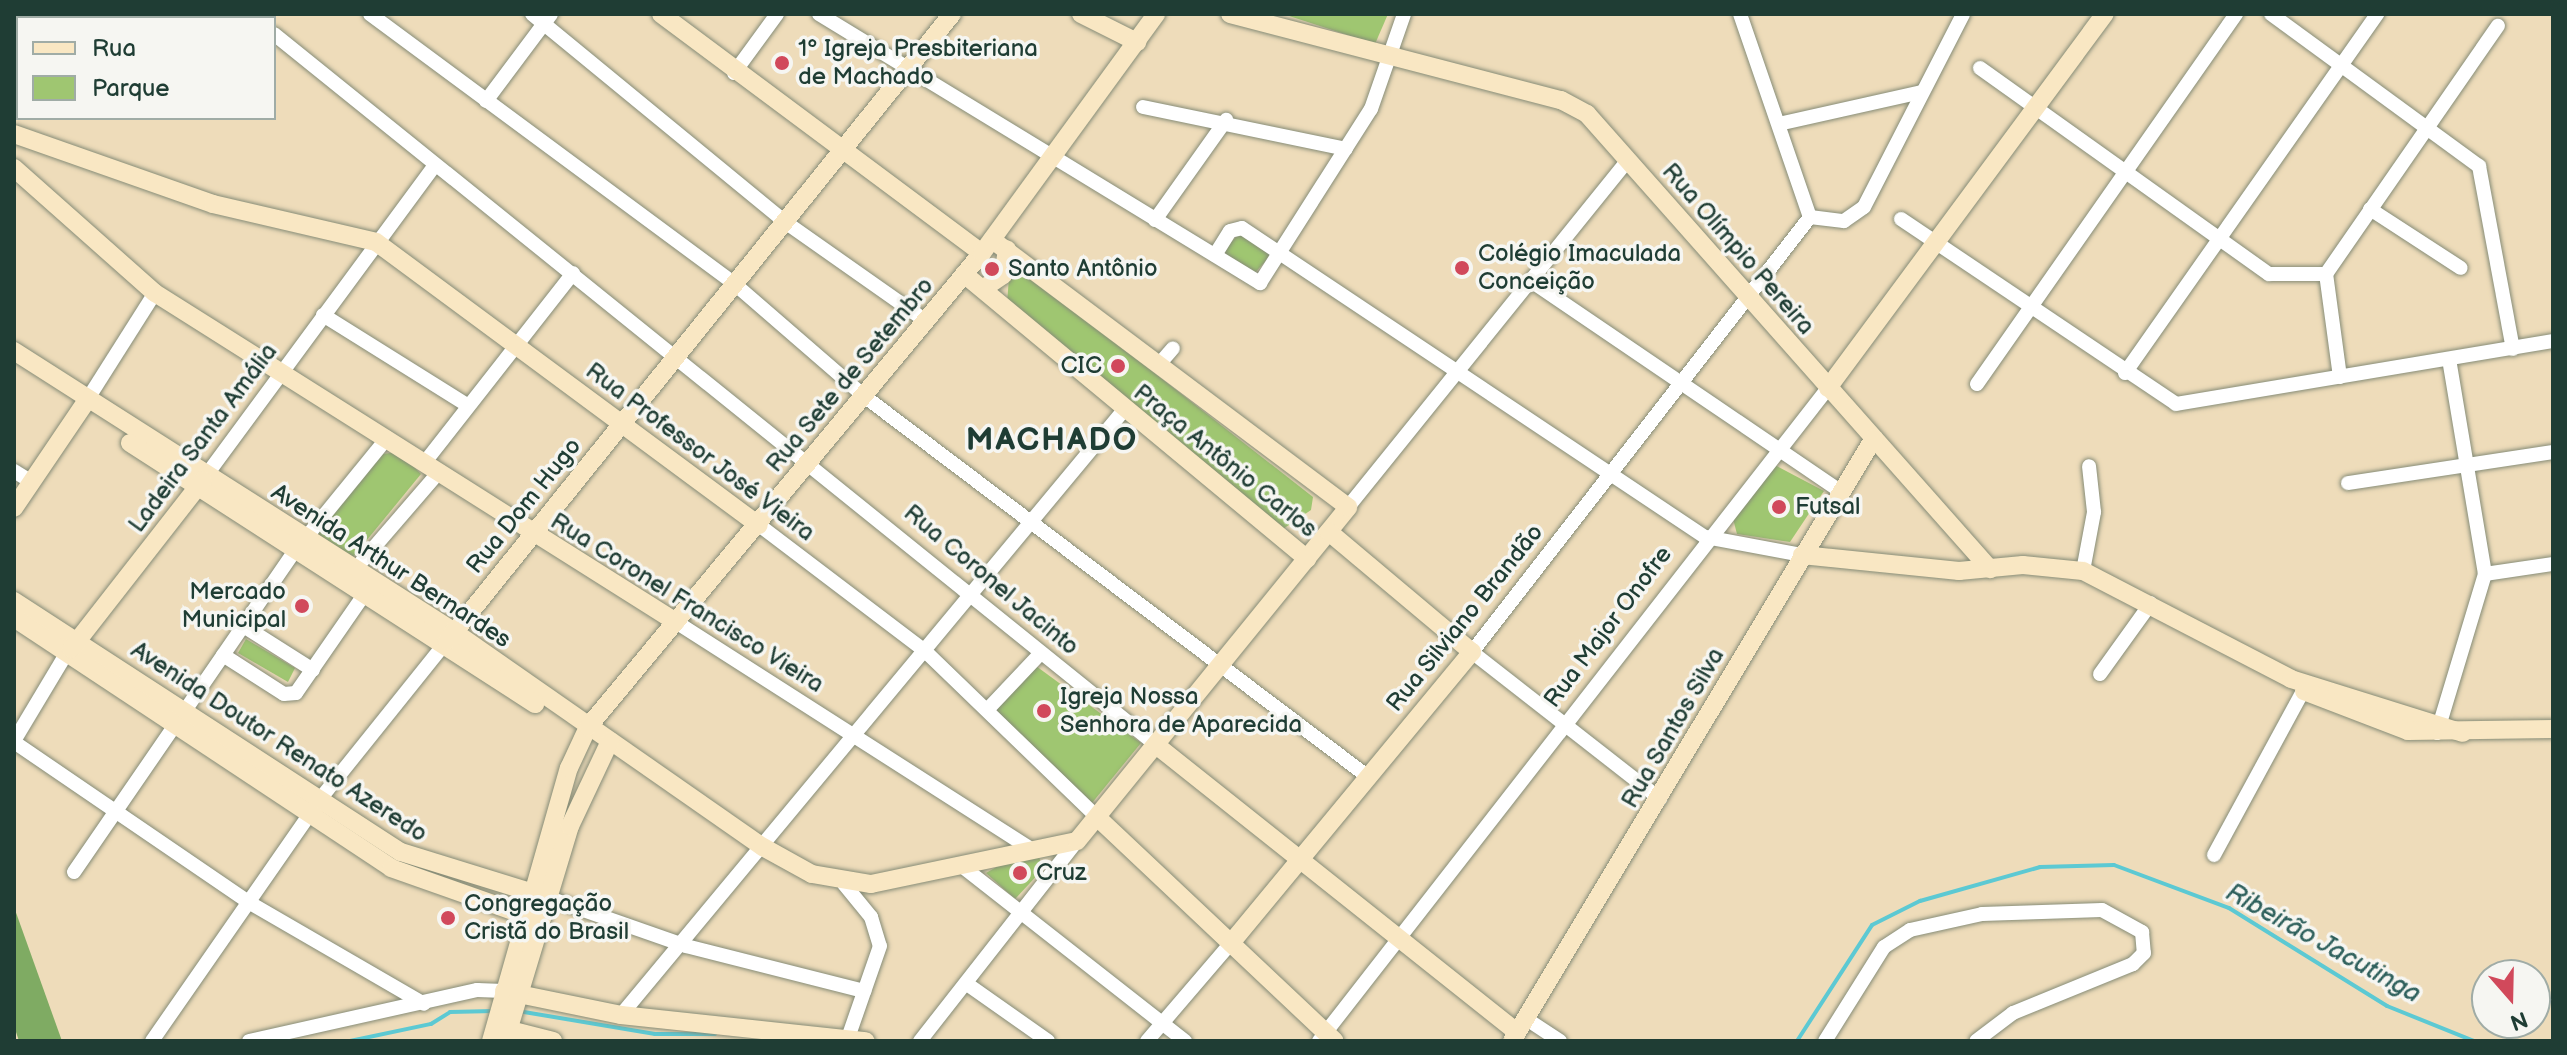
<!DOCTYPE html>
<meta charset="utf-8">
<style>
body{margin:0}
#map{position:relative;width:2567px;height:1055px;overflow:hidden;background:#eedcba;font-family:"Balsamiq Sans",sans-serif}
div>[style]{position:absolute}
.green>*{inset:0;background:#9fc671}
.forest>*{inset:0;background:#7fab63}
.stream>*{height:4px;margin:-2px;padding:0 2px;transform-origin:2px;border-radius:2px;background:#5cc9d3}
.roads{filter:drop-shadow(0 0 2px #868c77) drop-shadow(0 0 2px #868c77)}
.street>*{height:14px;margin:-7px;padding:0 7px;transform-origin:7px;border-radius:7px;background:#fff}
.secondary>*{height:18px;margin:-9px;padding:0 9px;transform-origin:9px;border-radius:9px;background:#f9e7c3}
.dots>*{width:22px;height:22px;translate:-50% -50%;box-sizing:border-box;border:4px solid #f6f6f2;border-radius:50%}
span{translate:-50% -50%;white-space:nowrap;text-align:center;line-height:1.15;-webkit-text-stroke:7px #f6f6f2;paint-order:stroke}
.poi-label{font-size:24px;color:#1f3d34}
.left{translate:0 -50%;text-align:left}
.right{translate:-100% -50%;text-align:right}
.street-label{font-size:24px;color:#1f3d34}
.water-label{font-size:26px;color:#2e605c;font-style:italic}
.district-label{font-size:32px;color:#1f3d34;font-weight:700;letter-spacing:2px}
.frame{position:absolute;inset:0;border:16px solid #1f3d34;pointer-events:none}
.legend{position:absolute;left:16px;top:16px;width:260px;height:104px;box-sizing:border-box;background:#f6f6f2;border:2px solid #a0aca6;margin:0;padding:10px 14px;list-style:none;font-size:24px;color:#1f3d34}
.legend li{display:flex;align-items:center;gap:16px;height:40px}
.legend b{width:40px;border:2px solid #a0aca6}
.north{position:absolute;left:2471px;top:959px;width:80px;height:80px;box-sizing:border-box;background:#f6f6f2;border:2px solid #a0aca6;border-radius:50%;rotate:160deg;font-size:22px;font-weight:700;line-height:32px;text-align:center;color:#1f3d34}
.north::after{content:'';display:block;margin:auto;width:28px;height:36px;background:#d1495b;clip-path:polygon(50% 0,100% 100%,50% 72%,0 100%)}
</style>
<div id="map">
<div class="green">
<div style="clip-path:polygon(1283px 14px,1388px 14px,1375px 44px)"></div>
<div style="clip-path:polygon(1241px 232px,1273px 253px,1253px 275px,1220px 254px)"></div>
<div style="clip-path:polygon(1027px 273px,1313px 497px,1311px 510px,1283px 529px,1007px 303px,1009px 278px)"></div>
<div style="clip-path:polygon(399px 452px,421px 474px,353px 557px,315px 536px,382px 454px)"></div>
<div style="clip-path:polygon(1773px 464px,1824px 491px,1790px 542px,1737px 534px,1732px 515px)"></div>
<div style="clip-path:polygon(246px 639px,295px 668px,288px 682px,238px 653px)"></div>
<div style="clip-path:polygon(1036px 666px,1141px 743px,1092px 803px,994px 710px)"></div>
<div style="clip-path:polygon(1019px 854px,1038px 854px,1043px 869px,1015px 899px,986px 873px)"></div>
</div>
<div class="forest">
<div style="clip-path:polygon(14px 907px,62px 1041px,19px 1041px,14px 1026px)"></div>
</div>
<div class="stream">
<div style="left:518px;top:1011px;width:139px;rotate:9.5deg"></div>
<div style="left:655px;top:1034px;width:60px"></div>
<div style="left:350px;top:1041px;width:83px;rotate:-11.9deg"></div>
<div style="left:431px;top:1024px;width:22px;rotate:-32deg"></div>
<div style="left:450px;top:1012px;width:44px;rotate:-1.3deg"></div>
<div style="left:1797px;top:1041px;width:138px;rotate:-57.1deg"></div>
<div style="left:1872px;top:925px;width:54px;rotate:-26.6deg"></div>
<div style="left:1920px;top:901px;width:125px;rotate:-15.8deg"></div>
<div style="left:2040px;top:867px;width:74px;rotate:-1.5deg"></div>
<div style="left:2114px;top:865px;width:123px;rotate:20.5deg"></div>
<div style="left:2229px;top:908px;width:186px;rotate:31.8deg"></div>
<div style="left:2387px;top:1006px;width:94px;rotate:21.9deg"></div>
</div>
<div class="roads">
<div class="street">
<div style="left:145px;top:14px;width:6px;rotate:45deg"></div>
<div style="left:249px;top:14px;width:6px;rotate:39deg"></div>
<div style="left:370px;top:14px;width:457px;rotate:36.5deg"></div>
<div style="left:737px;top:286px;width:168px;rotate:40.9deg"></div>
<div style="left:864px;top:396px;width:630px;rotate:37.07deg"></div>
<div style="left:532px;top:14px;width:331px;rotate:39.4deg"></div>
<div style="left:788px;top:224px;width:169px;rotate:35.1deg"></div>
<div style="left:819px;top:14px;width:517px;rotate:31.38deg"></div>
<div style="left:1260px;top:283px;width:206px;rotate:-57.5deg"></div>
<div style="left:1371px;top:109px;width:101px;rotate:-70.8deg"></div>
<div style="left:1740px;top:14px;width:215px;rotate:71deg"></div>
<div style="left:2271px;top:14px;width:258px;rotate:36.2deg"></div>
<div style="left:2479px;top:166px;width:186px;rotate:79.5deg"></div>
<div style="left:236px;top:18px;width:4px;rotate:-63deg"></div>
<div style="left:274px;top:34px;width:1133px;rotate:38.87deg"></div>
<div style="left:14px;top:39px;width:5px;rotate:37deg"></div>
<div style="left:1980px;top:68px;width:355px;rotate:35.5deg"></div>
<div style="left:2269px;top:274px;width:57px"></div>
<div style="left:734px;top:73px;width:73px;rotate:-53.9deg"></div>
<div style="left:486px;top:101px;width:109px;rotate:-53.2deg"></div>
<div style="left:1143px;top:107px;width:207px;rotate:11.7deg"></div>
<div style="left:1783px;top:123px;width:142px;rotate:-12.6deg"></div>
<div style="left:2370px;top:209px;width:108px;rotate:33deg"></div>
<div style="left:1810px;top:217px;width:34px;rotate:7deg"></div>
<div style="left:1844px;top:221px;width:24px;rotate:-35deg"></div>
<div style="left:1864px;top:207px;width:217px;rotate:-62.8deg"></div>
<div style="left:1901px;top:219px;width:331px;rotate:33.9deg"></div>
<div style="left:2176px;top:404px;width:382px;rotate:-9.5deg"></div>
<div style="left:1155px;top:220px;width:123px;rotate:-54.6deg"></div>
<div style="left:1215px;top:255px;width:28px;rotate:-58deg"></div>
<div style="left:1230px;top:231px;width:12px;rotate:-14deg"></div>
<div style="left:1242px;top:228px;width:557px;rotate:33.72deg"></div>
<div style="left:1705px;top:537px;width:99px;rotate:10.5deg"></div>
<div style="left:1531px;top:281px;width:374px;rotate:34.2deg"></div>
<div style="left:323px;top:315px;width:170px;rotate:32deg"></div>
<div style="left:1161px;top:362px;width:18px;rotate:-49deg"></div>
<div style="left:2125px;top:373px;width:439px;rotate:-54.9deg"></div>
<div style="left:2340px;top:377px;width:104px;rotate:-97.7deg"></div>
<div style="left:2326px;top:274px;width:302px;rotate:-55.3deg"></div>
<div style="left:1977px;top:384px;width:452px;rotate:-55deg"></div>
<div style="left:87px;top:400px;width:127px;rotate:-57.6deg"></div>
<div style="left:425px;top:462px;width:240px;rotate:-51.9deg"></div>
<div style="left:14px;top:471px;width:19px;rotate:32deg"></div>
<div style="left:205px;top:477px;width:386px;rotate:-53.6deg"></div>
<div style="left:2348px;top:483px;width:207px;rotate:-8.6deg"></div>
<div style="left:1348px;top:507px;width:447px;rotate:-51.1deg"></div>
<div style="left:759px;top:525px;width:208px;rotate:37.2deg"></div>
<div style="left:925px;top:651px;width:240px;rotate:44deg"></div>
<div style="left:2083px;top:571px;width:60px;rotate:-79.4deg"></div>
<div style="left:2094px;top:512px;width:46px;rotate:-96.2deg"></div>
<div style="left:351px;top:574px;width:136px;rotate:-49.2deg"></div>
<div style="left:2485px;top:574px;width:69px;rotate:-8.4deg"></div>
<div style="left:676px;top:622px;width:419px;rotate:32.6deg"></div>
<div style="left:242px;top:625px;width:84px;rotate:32.4deg"></div>
<div style="left:223px;top:655px;width:72px;rotate:32.6deg"></div>
<div style="left:284px;top:694px;width:12px;rotate:-5deg"></div>
<div style="left:296px;top:693px;width:130px;rotate:-55.3deg"></div>
<div style="left:2100px;top:674px;width:87px;rotate:-54.3deg"></div>
<div style="left:987px;top:710px;width:77px;rotate:-46.6deg"></div>
<div style="left:2437px;top:733px;width:166px;rotate:-73.2deg"></div>
<div style="left:2485px;top:574px;width:217px;rotate:-99.5deg"></div>
<div style="left:14px;top:741px;width:101px;rotate:-59.1deg"></div>
<div style="left:14px;top:742px;width:286px;rotate:34.3deg"></div>
<div style="left:250px;top:903px;width:201px;rotate:30.1deg"></div>
<div style="left:1660px;top:799px;width:239px;rotate:-142deg"></div>
<div style="left:1472px;top:652px;width:551px;rotate:-52.15deg"></div>
<div style="left:2214px;top:855px;width:195px;rotate:-61.5deg"></div>
<div style="left:963px;top:867px;width:282px;rotate:38.1deg"></div>
<div style="left:74px;top:872px;width:390px;rotate:-55.5deg"></div>
<div style="left:295px;top:551px;width:146px;rotate:-50.8deg"></div>
<div style="left:844px;top:884px;width:43px;rotate:50.7deg"></div>
<div style="left:871px;top:917px;width:30px;rotate:73deg"></div>
<div style="left:880px;top:946px;width:94px;rotate:109.2deg"></div>
<div style="left:546px;top:897px;width:148px;rotate:19.3deg"></div>
<div style="left:686px;top:946px;width:184px;rotate:14.2deg"></div>
<div style="left:967px;top:984px;width:99px;rotate:35.1deg"></div>
<div style="left:621px;top:1015px;width:787px;rotate:-50.26deg"></div>
<div style="left:1525px;top:1018px;width:42px;rotate:33.3deg"></div>
<div style="left:152px;top:1041px;width:296px;rotate:-55.2deg"></div>
<div style="left:321px;top:798px;width:198px;rotate:-51.3deg"></div>
<div style="left:249px;top:1041px;width:234px;rotate:-12.6deg"></div>
<div style="left:477px;top:990px;width:27px;rotate:2deg"></div>
<div style="left:920px;top:1041px;width:254px;rotate:-51.9deg"></div>
<div style="left:1147px;top:1041px;width:129px;rotate:-49.4deg"></div>
<div style="left:1319px;top:1041px;width:828px;rotate:-52.06deg"></div>
<div style="left:1825px;top:1041px;width:111px;rotate:-57.9deg"></div>
<div style="left:1884px;top:947px;width:31px;rotate:-33deg"></div>
<div style="left:1910px;top:930px;width:74px;rotate:-12.5deg"></div>
<div style="left:1982px;top:914px;width:120px;rotate:-1.9deg"></div>
<div style="left:2102px;top:910px;width:46px;rotate:28.8deg"></div>
<div style="left:2142px;top:932px;width:21px;rotate:85deg"></div>
<div style="left:2144px;top:953px;width:16px;rotate:135deg"></div>
<div style="left:2133px;top:964px;width:130px;rotate:157.8deg"></div>
<div style="left:2013px;top:1013px;width:46px;rotate:142.9deg"></div>
</div>
<div class="secondary">
<div style="left:661px;top:14px;width:400px;rotate:36.7deg"></div>
<div style="left:1081px;top:14px;width:63px;rotate:26.6deg"></div>
<div style="left:1230px;top:14px;width:342px;rotate:14.6deg"></div>
<div style="left:1561px;top:100px;width:30px;rotate:28deg"></div>
<div style="left:1587px;top:114px;width:608px;rotate:48.47deg"></div>
<div style="left:14px;top:134px;width:211px;rotate:19.4deg"></div>
<div style="left:213px;top:204px;width:167px;rotate:13.1deg"></div>
<div style="left:376px;top:242px;width:476px;rotate:36.5deg"></div>
<div style="left:14px;top:168px;width:188px;rotate:41.6deg"></div>
<div style="left:155px;top:293px;width:616px;rotate:32.27deg"></div>
<div style="left:964px;top:274px;width:446px;rotate:39.7deg"></div>
<div style="left:984px;top:288px;width:23px;rotate:-34deg"></div>
<div style="left:1003px;top:275px;width:26px;rotate:-81deg"></div>
<div style="left:14px;top:351px;width:521px;rotate:32.53deg"></div>
<div style="left:453px;top:631px;width:378px;rotate:34.9deg"></div>
<div style="left:763px;top:847px;width:56px;rotate:28.9deg"></div>
<div style="left:812px;top:874px;width:60px;rotate:9.6deg"></div>
<div style="left:871px;top:884px;width:210px;rotate:-11.8deg"></div>
<div style="left:1077px;top:841px;width:430px;rotate:-50.9deg"></div>
<div style="left:1348px;top:507px;width:445px;rotate:-143.1deg"></div>
<div style="left:1828px;top:388px;width:465px;rotate:-53.5deg"></div>
<div style="left:130px;top:443px;width:482px;rotate:32.8deg"></div>
<div style="left:14px;top:508px;width:130px;rotate:-55.9deg"></div>
<div style="left:1802px;top:555px;width:158px;rotate:5.8deg"></div>
<div style="left:1959px;top:571px;width:64px;rotate:-5.4deg"></div>
<div style="left:2023px;top:565px;width:60px;rotate:5.7deg"></div>
<div style="left:2083px;top:571px;width:234px;rotate:27.4deg"></div>
<div style="left:2291px;top:679px;width:180px;rotate:17.4deg"></div>
<div style="left:14px;top:601px;width:461px;rotate:33deg"></div>
<div style="left:401px;top:852px;width:152px;rotate:17.2deg"></div>
<div style="left:14px;top:618px;width:452px;rotate:33.5deg"></div>
<div style="left:391px;top:868px;width:157px;rotate:19.4deg"></div>
<div style="left:447px;top:641px;width:805px;rotate:-51.15deg"></div>
<div style="left:71px;top:649px;width:214px;rotate:-52deg"></div>
<div style="left:2304px;top:691px;width:111px;rotate:21deg"></div>
<div style="left:2408px;top:731px;width:145px;rotate:-0.8deg"></div>
<div style="left:1156px;top:745px;width:461px;rotate:38.5deg"></div>
<div style="left:1098px;top:818px;width:325px;rotate:43.3deg"></div>
<div style="left:1231px;top:943px;width:378px;rotate:-50.4deg"></div>
<div style="left:1472px;top:652px;width:187px;rotate:-140deg"></div>
<div style="left:504px;top:991px;width:119px;rotate:11.6deg"></div>
<div style="left:621px;top:1015px;width:246px;rotate:6.1deg"></div>
<div style="left:498px;top:1027px;width:57px;rotate:14.3deg"></div>
<div style="left:491px;top:1041px;width:284px;rotate:-74.1deg"></div>
<div style="left:569px;top:768px;width:45px;rotate:-65.1deg"></div>
<div style="left:588px;top:727px;width:616px;rotate:-50.27deg"></div>
<div style="left:982px;top:253px;width:296px;rotate:-53.9deg"></div>
<div style="left:505px;top:1041px;width:225px;rotate:-73.2deg"></div>
<div style="left:570px;top:826px;width:94px;rotate:-64.8deg"></div>
<div style="left:1512px;top:1041px;width:703px;rotate:-59.02deg"></div>
</div>
</div>
<div class="dots">
<div style="left:782px;top:63px;background:#d1495b"></div>
<div style="left:1462px;top:268px;background:#d1495b"></div>
<div style="left:992px;top:269px;background:#d1495b"></div>
<div style="left:1118px;top:366px;background:#d1495b"></div>
<div style="left:1779px;top:507px;background:#d1495b"></div>
<div style="left:302px;top:606px;background:#d1495b"></div>
<div style="left:1044px;top:711px;background:#d1495b"></div>
<div style="left:1020px;top:873px;background:#d1495b"></div>
<div style="left:448px;top:918px;background:#d1495b"></div>
</div>
<div class="poi-label">
<span class="left" style="left:798px;top:63px">1º Igreja Presbiteriana<br>de Machado</span>
<span class="left" style="left:1478px;top:268px">Colégio Imaculada<br>Conceição</span>
<span class="left" style="left:1008px;top:269px">Santo Antônio</span>
<span class="right" style="left:1102px;top:366px">CIC</span>
<span class="left" style="left:1795px;top:507px">Futsal</span>
<span class="right" style="left:286px;top:606px">Mercado<br>Municipal</span>
<span class="left" style="left:1060px;top:711px">Igreja Nossa<br>Senhora de Aparecida</span>
<span class="left" style="left:1036px;top:873px">Cruz</span>
<span class="left" style="left:464px;top:918px">Congregação<br>Cristã do Brasil</span>
</div>
<div class="street-label">
<span style="left:1738px;top:249px;rotate:49deg">Rua Olímpio Pereira</span>
<span style="left:850px;top:375px;rotate:-50deg">Rua Sete de Setembro</span>
<span style="left:203px;top:438px;rotate:-53deg">Ladeira Santa Amália</span>
<span style="left:700px;top:452px;rotate:37deg">Rua Professor José Vieira</span>
<span style="left:1225px;top:461px;rotate:39deg">Praça Antônio Carlos</span>
<span style="left:524px;top:506px;rotate:-51deg">Rua Dom Hugo</span>
<span style="left:391px;top:566px;rotate:33deg">Avenida Arthur Bernardes</span>
<span style="left:991px;top:580px;rotate:40deg">Rua Coronel Jacinto</span>
<span style="left:687px;top:603px;rotate:32deg">Rua Coronel Francisco Vieira</span>
<span style="left:1465px;top:618px;rotate:-51deg">Rua Silviano Brandão</span>
<span style="left:1608px;top:627px;rotate:-53deg">Rua Major Onofre</span>
<span style="left:1673px;top:728px;rotate:-60deg">Rua Santos Silva</span>
<span style="left:279px;top:742px;rotate:33deg">Avenida Doutor Renato Azeredo</span>
</div>
<div class="water-label">
<span style="left:2323px;top:944px;rotate:29deg">Ribeirão Jacutinga</span>
</div>
<div class="district-label">
<span style="left:1052px;top:441px">MACHADO</span>
</div>
<div class="frame"></div>
<ul class="legend">
<li><b style="height:10px;background:#f9e7c3"></b>Rua</li>
<li><b style="height:22px;background:#9fc671"></b>Parque</li>
</ul>
<div class="north">N</div>
</div>
